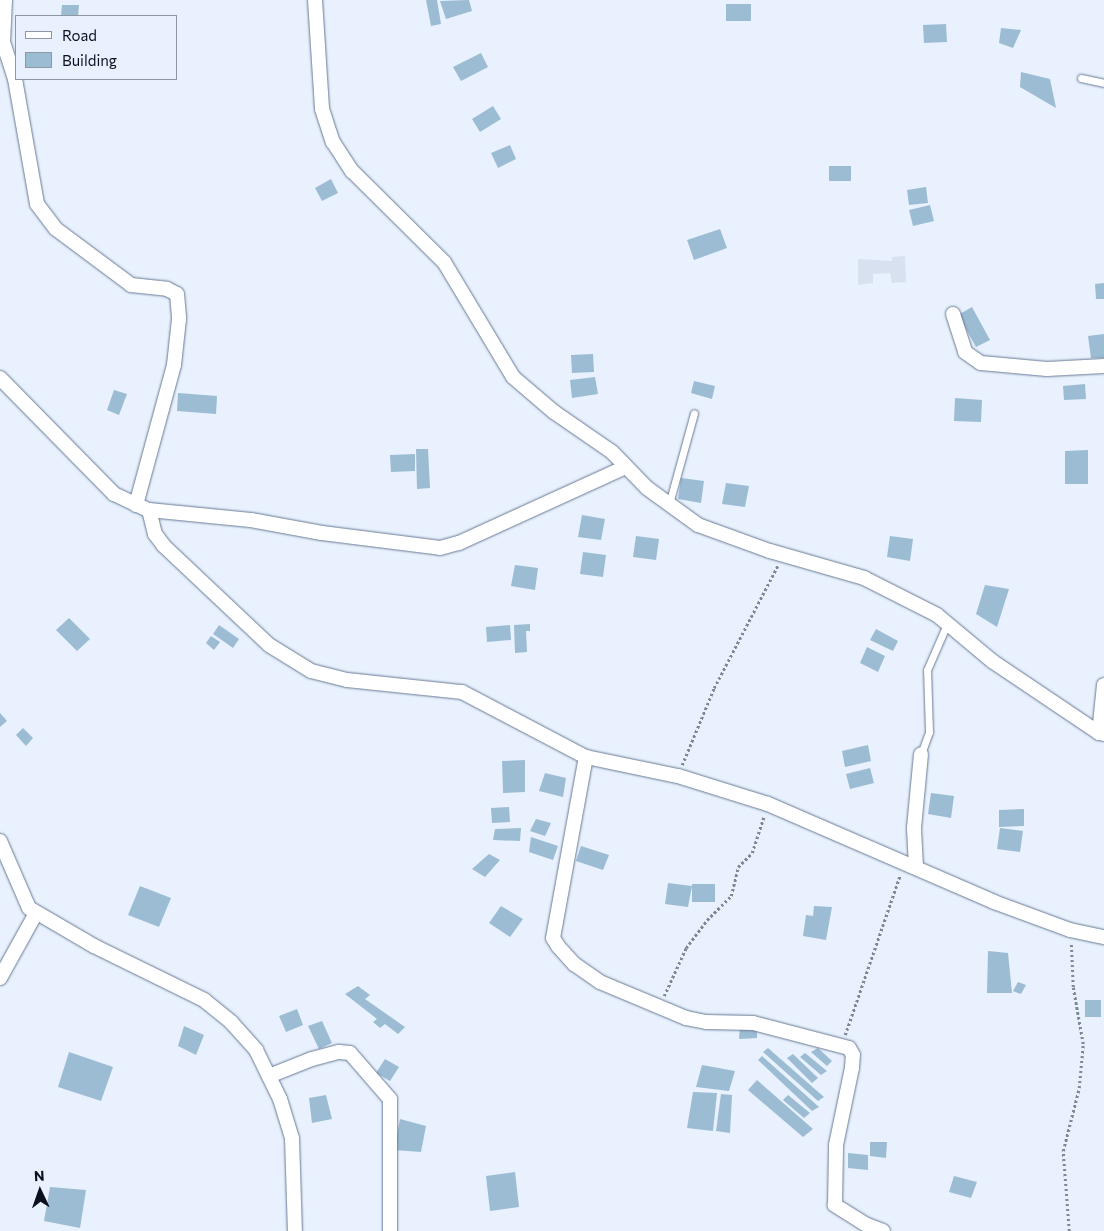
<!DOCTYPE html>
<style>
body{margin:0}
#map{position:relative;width:1104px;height:1231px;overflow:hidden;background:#e8f1fd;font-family:Commissioner,sans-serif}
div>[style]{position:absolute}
.built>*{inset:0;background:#d7e1f0}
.building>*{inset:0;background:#9cbcd4}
.path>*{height:2.5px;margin-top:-1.25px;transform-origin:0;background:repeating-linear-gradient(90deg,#7f8793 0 2.5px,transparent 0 5px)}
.roads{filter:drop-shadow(0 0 1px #677995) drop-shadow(0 0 1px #677995)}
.service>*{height:7px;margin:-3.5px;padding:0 3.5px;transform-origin:3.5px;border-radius:3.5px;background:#fff}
.minor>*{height:14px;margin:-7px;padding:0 7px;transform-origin:7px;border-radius:7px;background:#fff}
span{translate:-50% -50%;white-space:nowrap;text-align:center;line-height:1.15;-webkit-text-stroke:4.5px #e8f1fd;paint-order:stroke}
.legend{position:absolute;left:15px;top:15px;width:162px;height:65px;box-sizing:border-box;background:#e8f1fd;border:1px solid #8f97a3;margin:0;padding:6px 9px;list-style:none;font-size:15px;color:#0a111c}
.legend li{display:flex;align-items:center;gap:10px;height:25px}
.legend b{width:25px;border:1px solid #8f97a3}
.north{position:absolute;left:15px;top:1166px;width:50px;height:50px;-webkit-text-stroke:4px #e8f1fd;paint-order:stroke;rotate:357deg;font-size:14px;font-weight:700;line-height:20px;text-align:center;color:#0a111c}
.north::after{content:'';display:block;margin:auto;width:18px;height:22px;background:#0a111c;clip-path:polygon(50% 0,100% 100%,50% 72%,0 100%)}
</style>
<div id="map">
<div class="built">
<div style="clip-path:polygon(905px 256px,906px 282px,892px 283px,890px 273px,873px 274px,873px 283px,858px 285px,858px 259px,892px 261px,892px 257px)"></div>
</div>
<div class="building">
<div style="clip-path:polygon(426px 0,437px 0,441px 24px,431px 26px)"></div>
<div style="clip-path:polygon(469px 0,472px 11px,446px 19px,440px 1px)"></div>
<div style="clip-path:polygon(726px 4px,751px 4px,751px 21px,726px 21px)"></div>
<div style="clip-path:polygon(62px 5px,79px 5px,78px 16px,61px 16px)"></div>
<div style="clip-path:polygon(946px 24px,947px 42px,924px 43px,923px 25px)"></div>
<div style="clip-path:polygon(1001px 28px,1021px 30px,1013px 48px,999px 43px)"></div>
<div style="clip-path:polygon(481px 53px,488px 67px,461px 81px,453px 67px)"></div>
<div style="clip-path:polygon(1021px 72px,1050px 79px,1056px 108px,1020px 87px)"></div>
<div style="clip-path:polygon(493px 106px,501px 119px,480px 132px,472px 119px)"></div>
<div style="clip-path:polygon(510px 145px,516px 159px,498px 168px,491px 153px)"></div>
<div style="clip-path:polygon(829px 166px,851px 166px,851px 181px,829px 181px)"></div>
<div style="clip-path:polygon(331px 179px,338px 193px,322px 201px,315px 188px)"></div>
<div style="clip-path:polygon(926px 187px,928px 203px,909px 205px,907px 190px)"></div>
<div style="clip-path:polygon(930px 205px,934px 221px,913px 226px,909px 210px)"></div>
<div style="clip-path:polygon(720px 229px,727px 248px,694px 260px,687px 240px)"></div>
<div style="clip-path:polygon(1104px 283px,1104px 299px,1096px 299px,1095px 284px)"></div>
<div style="clip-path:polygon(972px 307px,990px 340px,976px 347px,958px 315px)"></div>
<div style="clip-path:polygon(1104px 334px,1104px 358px,1091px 358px,1088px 336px)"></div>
<div style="clip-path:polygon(593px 354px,594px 372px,572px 373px,571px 355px)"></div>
<div style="clip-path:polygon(595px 377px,598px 394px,572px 398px,570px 380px)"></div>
<div style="clip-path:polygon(694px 381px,715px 386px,712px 399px,691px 393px)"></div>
<div style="clip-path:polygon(1085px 384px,1086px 399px,1064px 400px,1063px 386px)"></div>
<div style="clip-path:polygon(114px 390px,127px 394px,119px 415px,107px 410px)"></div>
<div style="clip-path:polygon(178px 393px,217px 396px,216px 414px,177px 411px)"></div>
<div style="clip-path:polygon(955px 398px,982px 400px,981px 422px,954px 421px)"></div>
<div style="clip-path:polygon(416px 449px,428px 449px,430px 488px,417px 489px)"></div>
<div style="clip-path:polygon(1088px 450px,1088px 484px,1065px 484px,1065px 451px)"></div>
<div style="clip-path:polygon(415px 454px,415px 471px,391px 472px,390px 455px)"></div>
<div style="clip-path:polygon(681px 478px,704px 481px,701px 503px,678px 499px)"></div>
<div style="clip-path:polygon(726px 483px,749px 486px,745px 507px,722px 504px)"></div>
<div style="clip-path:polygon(582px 515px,605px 519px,601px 540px,578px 537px)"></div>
<div style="clip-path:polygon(636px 536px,659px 539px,656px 560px,633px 557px)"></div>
<div style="clip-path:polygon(890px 536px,913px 539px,910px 561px,887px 557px)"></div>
<div style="clip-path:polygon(583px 552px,606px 555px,603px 577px,580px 574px)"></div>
<div style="clip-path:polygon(515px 565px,538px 568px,535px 590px,511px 586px)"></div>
<div style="clip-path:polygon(985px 585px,1009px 589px,997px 627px,976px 614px)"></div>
<div style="clip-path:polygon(69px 618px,90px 639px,77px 651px,56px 630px)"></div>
<div style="clip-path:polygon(530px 624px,530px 631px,526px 631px,527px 652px,515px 653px,514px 625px)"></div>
<div style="clip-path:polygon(219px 625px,239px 639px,233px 648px,213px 634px)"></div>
<div style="clip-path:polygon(510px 625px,511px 640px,487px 642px,486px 627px)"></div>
<div style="clip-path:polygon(876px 629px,898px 641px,893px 651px,870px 640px)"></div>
<div style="clip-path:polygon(211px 636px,220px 642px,214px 650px,206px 643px)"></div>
<div style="clip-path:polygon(867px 647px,885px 656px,878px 672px,860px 663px)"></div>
<div style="clip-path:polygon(0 713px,7px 721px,0 727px)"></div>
<div style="clip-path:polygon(23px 728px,33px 738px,26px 746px,16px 735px)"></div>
<div style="clip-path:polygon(868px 745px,871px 761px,845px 767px,842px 751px)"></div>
<div style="clip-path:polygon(525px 760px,525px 792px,503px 793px,502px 761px)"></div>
<div style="clip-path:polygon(870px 768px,874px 783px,850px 789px,846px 774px)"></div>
<div style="clip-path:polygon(545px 773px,566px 778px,563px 797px,539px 791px)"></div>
<div style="clip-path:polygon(931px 793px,954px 796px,951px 818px,928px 814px)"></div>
<div style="clip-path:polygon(509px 807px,510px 822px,492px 823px,491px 808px)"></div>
<div style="clip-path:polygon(1024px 809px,1024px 826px,999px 827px,999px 810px)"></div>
<div style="clip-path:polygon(536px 819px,551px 823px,545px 836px,530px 831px)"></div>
<div style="clip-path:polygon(521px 828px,520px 841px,493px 840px,495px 829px)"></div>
<div style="clip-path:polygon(1000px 828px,1023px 831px,1020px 852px,997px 849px)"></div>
<div style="clip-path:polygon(531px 837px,558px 846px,553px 860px,529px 852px)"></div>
<div style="clip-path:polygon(581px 846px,609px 855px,603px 870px,576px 861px)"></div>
<div style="clip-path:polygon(489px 854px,500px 860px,485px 877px,472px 869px)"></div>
<div style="clip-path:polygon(668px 883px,692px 886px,688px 907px,665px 904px)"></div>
<div style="clip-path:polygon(692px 884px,715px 884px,715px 902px,692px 902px)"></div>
<div style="clip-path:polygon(140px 886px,171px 898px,159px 927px,128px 915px)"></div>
<div style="clip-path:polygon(501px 906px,523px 919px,510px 937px,489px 923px)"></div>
<div style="clip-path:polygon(814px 906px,832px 907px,826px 940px,803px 936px,806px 915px,813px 916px)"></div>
<div style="clip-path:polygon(988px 951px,1008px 953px,1012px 993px,987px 993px)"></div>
<div style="clip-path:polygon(1018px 982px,1026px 985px,1021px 994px,1013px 991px)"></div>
<div style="clip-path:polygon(358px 986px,370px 995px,365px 999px,405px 1027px,398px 1034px,385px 1024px,380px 1028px,373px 1022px,377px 1019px,345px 994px)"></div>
<div style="clip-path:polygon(1085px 1000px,1101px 1000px,1101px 1017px,1085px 1017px)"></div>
<div style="clip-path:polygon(297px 1009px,303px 1025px,286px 1032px,279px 1016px)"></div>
<div style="clip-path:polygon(322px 1021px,332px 1043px,319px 1049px,308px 1026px)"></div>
<div style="clip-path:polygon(184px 1026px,204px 1035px,196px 1055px,178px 1046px)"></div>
<div style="clip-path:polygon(757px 1026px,757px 1038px,739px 1039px,740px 1027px)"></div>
<div style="clip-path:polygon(768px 1048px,824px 1097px,818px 1101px,763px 1052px)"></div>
<div style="clip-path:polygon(818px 1048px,832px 1061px,827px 1066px,811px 1052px)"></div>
<div style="clip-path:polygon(69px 1052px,113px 1067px,101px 1101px,58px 1087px)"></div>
<div style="clip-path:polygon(805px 1053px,827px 1071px,821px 1075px,800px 1057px)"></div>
<div style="clip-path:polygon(793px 1054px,818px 1078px,812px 1083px,787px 1058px)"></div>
<div style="clip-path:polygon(762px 1056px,819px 1107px,812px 1111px,758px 1060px)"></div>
<div style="clip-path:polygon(385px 1059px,399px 1067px,390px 1081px,376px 1073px)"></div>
<div style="clip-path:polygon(702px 1065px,735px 1071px,729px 1091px,696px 1087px)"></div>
<div style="clip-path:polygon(757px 1080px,813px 1129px,803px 1137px,748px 1090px)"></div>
<div style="clip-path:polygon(693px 1092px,717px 1093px,713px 1131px,687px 1128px)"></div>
<div style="clip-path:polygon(721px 1094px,732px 1095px,730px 1133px,716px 1131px)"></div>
<div style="clip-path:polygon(326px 1095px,332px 1119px,312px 1123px,309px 1098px)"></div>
<div style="clip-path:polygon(788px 1095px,810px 1113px,804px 1118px,783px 1100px)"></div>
<div style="clip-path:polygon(400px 1119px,426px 1126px,421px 1152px,394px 1150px)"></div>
<div style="clip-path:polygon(870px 1142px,887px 1142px,886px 1158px,870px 1156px)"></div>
<div style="clip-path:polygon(848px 1153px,868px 1155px,868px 1170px,848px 1168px)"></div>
<div style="clip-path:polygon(515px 1172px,519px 1207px,490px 1211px,486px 1176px)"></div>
<div style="clip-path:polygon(954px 1176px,977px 1182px,971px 1198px,949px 1192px)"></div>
<div style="clip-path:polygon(50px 1187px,86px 1190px,80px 1228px,44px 1221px)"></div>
</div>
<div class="path">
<div style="left:682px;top:765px;width:83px;rotate:-67.4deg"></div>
<div style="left:714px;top:688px;width:139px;rotate:-62.5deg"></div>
<div style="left:664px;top:996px;width:53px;rotate:-65.4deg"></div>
<div style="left:686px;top:948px;width:35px;rotate:-53deg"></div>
<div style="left:707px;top:920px;width:34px;rotate:-45deg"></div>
<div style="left:731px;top:896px;width:30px;rotate:-76deg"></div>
<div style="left:738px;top:867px;width:20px;rotate:-45deg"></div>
<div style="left:752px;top:853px;width:38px;rotate:-72deg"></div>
<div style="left:845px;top:1035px;width:169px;rotate:-71deg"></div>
<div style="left:1069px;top:1231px;width:80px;rotate:-94.3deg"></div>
<div style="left:1063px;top:1151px;width:65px;rotate:-75.7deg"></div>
<div style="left:1079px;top:1088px;width:44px;rotate:-84.8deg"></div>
<div style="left:1083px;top:1044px;width:58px;rotate:-100deg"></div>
<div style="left:1073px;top:987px;width:45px;rotate:-92.5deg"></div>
</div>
<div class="roads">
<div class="service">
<div style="left:1081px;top:78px;width:24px;rotate:12deg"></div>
<div style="left:669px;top:504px;width:94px;rotate:-74.6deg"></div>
<div style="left:921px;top:754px;width:23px;rotate:-70deg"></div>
<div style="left:929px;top:732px;width:62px;rotate:-91.8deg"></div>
<div style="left:927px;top:670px;width:50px;rotate:-66.5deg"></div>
</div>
<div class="minor">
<div style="left:5px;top:0;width:42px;rotate:92.7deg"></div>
<div style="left:3px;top:42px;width:39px;rotate:72deg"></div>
<div style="left:15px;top:79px;width:127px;rotate:80deg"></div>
<div style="left:37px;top:204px;width:31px;rotate:53deg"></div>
<div style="left:56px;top:229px;width:94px;rotate:36.7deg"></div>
<div style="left:131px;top:285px;width:36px;rotate:6deg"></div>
<div style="left:167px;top:289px;width:11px;rotate:27deg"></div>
<div style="left:177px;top:294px;width:25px;rotate:85deg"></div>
<div style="left:179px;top:319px;width:46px;rotate:96.2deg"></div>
<div style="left:174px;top:365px;width:145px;rotate:105.2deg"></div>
<div style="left:315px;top:0;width:109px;rotate:86.3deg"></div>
<div style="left:322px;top:109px;width:35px;rotate:72deg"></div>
<div style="left:333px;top:142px;width:35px;rotate:57deg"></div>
<div style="left:352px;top:171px;width:129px;rotate:44.7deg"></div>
<div style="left:444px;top:262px;width:134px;rotate:59deg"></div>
<div style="left:513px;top:377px;width:54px;rotate:40.5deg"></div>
<div style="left:554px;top:412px;width:70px;rotate:34.6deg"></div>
<div style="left:612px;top:452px;width:50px;rotate:45.8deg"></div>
<div style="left:647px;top:488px;width:63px;rotate:36deg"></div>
<div style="left:698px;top:525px;width:77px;rotate:19.9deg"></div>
<div style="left:770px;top:551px;width:98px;rotate:16deg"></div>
<div style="left:864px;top:578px;width:82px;rotate:26.9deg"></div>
<div style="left:937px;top:615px;width:72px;rotate:39.9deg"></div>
<div style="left:992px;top:661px;width:129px;rotate:33.9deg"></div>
<div style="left:953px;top:314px;width:40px;rotate:72deg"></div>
<div style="left:965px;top:352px;width:19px;rotate:35deg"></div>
<div style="left:981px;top:363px;width:66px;rotate:5.2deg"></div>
<div style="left:1047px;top:369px;width:57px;rotate:-3deg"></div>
<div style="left:0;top:378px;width:163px;rotate:45.5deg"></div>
<div style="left:114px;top:494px;width:38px;rotate:25deg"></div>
<div style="left:149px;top:510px;width:102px;rotate:5.6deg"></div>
<div style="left:251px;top:520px;width:72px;rotate:10.4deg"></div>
<div style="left:322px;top:533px;width:119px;rotate:7.2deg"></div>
<div style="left:440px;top:548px;width:20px;rotate:-15deg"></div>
<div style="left:459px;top:543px;width:183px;rotate:-24.5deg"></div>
<div style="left:149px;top:510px;width:25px;rotate:76deg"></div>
<div style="left:155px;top:534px;width:15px;rotate:53deg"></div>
<div style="left:164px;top:546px;width:144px;rotate:43.3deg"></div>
<div style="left:269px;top:645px;width:49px;rotate:31.8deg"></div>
<div style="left:311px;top:671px;width:37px;rotate:14deg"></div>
<div style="left:347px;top:680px;width:116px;rotate:6deg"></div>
<div style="left:462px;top:692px;width:140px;rotate:27.7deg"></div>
<div style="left:1104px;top:685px;width:48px;rotate:95.9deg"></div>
<div style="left:1099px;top:733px;width:5px;rotate:11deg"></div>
<div style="left:0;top:841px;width:73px;rotate:66.6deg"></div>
<div style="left:29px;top:908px;width:75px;rotate:30.3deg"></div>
<div style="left:94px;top:946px;width:123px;rotate:26.1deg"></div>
<div style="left:204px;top:1000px;width:35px;rotate:39deg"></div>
<div style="left:231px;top:1022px;width:38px;rotate:48deg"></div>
<div style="left:256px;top:1050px;width:55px;rotate:63.9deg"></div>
<div style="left:280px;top:1099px;width:41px;rotate:72.9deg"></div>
<div style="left:292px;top:1138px;width:93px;rotate:88.2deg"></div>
<div style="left:916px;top:867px;width:39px;rotate:-93deg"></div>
<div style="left:914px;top:828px;width:74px;rotate:-84.6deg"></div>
<div style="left:0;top:978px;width:74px;rotate:-61deg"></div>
<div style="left:269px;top:1076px;width:46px;rotate:-21.6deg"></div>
<div style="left:312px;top:1059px;width:28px;rotate:-15deg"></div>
<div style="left:339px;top:1052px;width:11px;rotate:5deg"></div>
<div style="left:350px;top:1053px;width:61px;rotate:49deg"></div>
<div style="left:390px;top:1099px;width:132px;rotate:90deg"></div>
<div style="left:883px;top:1231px;width:19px;rotate:-159deg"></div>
<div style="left:865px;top:1224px;width:36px;rotate:-148deg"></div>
<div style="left:835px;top:1205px;width:60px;rotate:-89deg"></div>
<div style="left:836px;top:1145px;width:79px;rotate:-78.3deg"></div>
<div style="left:852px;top:1068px;width:13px;rotate:-86deg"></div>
<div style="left:853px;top:1055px;width:8px;rotate:-120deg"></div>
<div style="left:849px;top:1048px;width:99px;rotate:-165.4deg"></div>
<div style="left:753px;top:1023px;width:47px;rotate:-178.8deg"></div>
<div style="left:706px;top:1022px;width:20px;rotate:-169deg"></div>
<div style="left:686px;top:1018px;width:93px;rotate:-157.3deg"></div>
<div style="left:600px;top:982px;width:32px;rotate:-145deg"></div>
<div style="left:574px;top:964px;width:24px;rotate:-132deg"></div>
<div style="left:558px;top:946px;width:9px;rotate:-122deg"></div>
<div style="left:553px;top:938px;width:184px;rotate:-79.7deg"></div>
<div style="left:586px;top:757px;width:94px;rotate:11.7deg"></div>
<div style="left:678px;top:776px;width:94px;rotate:17.3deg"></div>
<div style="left:768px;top:804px;width:246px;rotate:23.4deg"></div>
<div style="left:994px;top:902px;width:81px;rotate:20.2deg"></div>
<div style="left:1070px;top:930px;width:35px;rotate:12deg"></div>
</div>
</div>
<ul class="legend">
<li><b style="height:6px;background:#fff"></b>Road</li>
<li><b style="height:14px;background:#9cbcd4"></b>Building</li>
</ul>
<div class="north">N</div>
</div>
